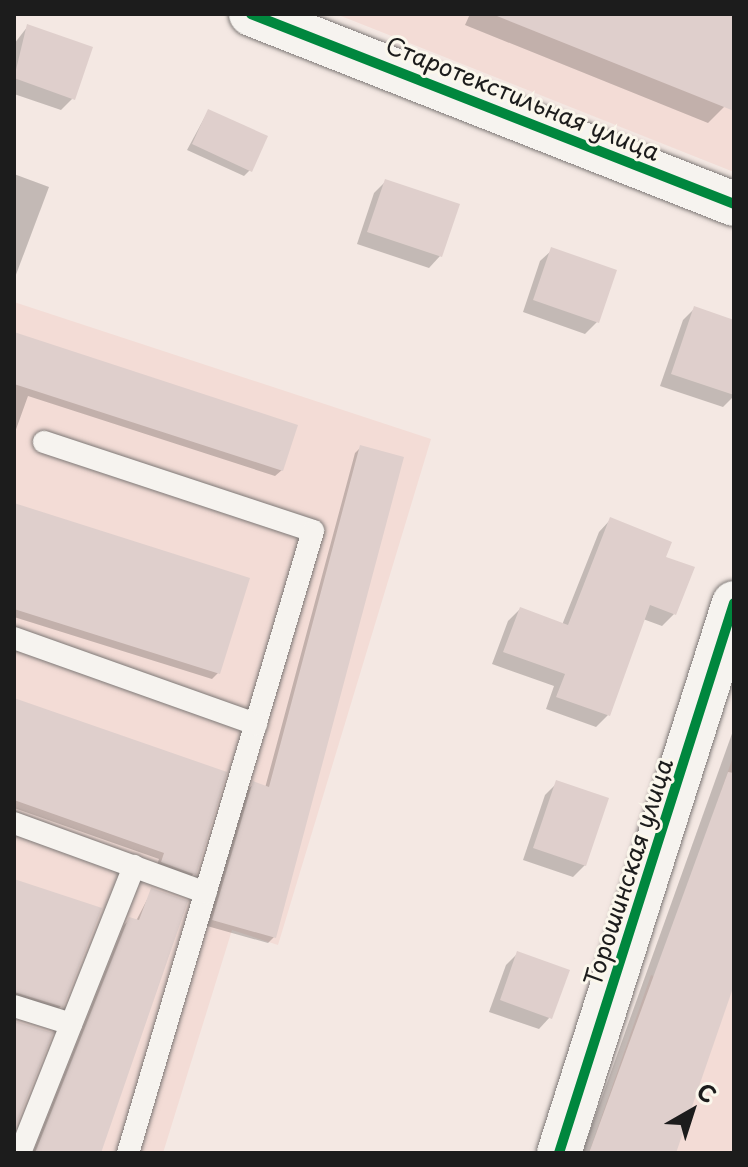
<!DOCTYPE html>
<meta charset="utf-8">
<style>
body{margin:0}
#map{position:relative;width:748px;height:1167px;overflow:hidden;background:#f4e8e3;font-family:"Playpen Sans",sans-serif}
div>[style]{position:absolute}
.built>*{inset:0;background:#f3dcd6}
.shadow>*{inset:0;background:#0003}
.building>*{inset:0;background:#dfcfcc}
.roads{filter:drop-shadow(0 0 2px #7d7876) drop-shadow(0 0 2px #7d7876)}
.service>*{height:22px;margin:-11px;padding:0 11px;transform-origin:11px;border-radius:11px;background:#f6f3ef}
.minor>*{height:44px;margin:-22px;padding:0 22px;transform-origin:22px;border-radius:22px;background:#f6f3ef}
.cycleway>*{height:10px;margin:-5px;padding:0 5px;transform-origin:5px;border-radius:5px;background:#00873e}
span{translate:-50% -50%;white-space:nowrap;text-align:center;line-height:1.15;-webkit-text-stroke:6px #fbf7ec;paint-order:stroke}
.street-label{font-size:24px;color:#1c1c1c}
.frame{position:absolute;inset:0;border:16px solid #1c1c1c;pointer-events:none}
.north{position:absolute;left:652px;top:1071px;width:80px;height:80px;-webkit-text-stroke:6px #fbf7ec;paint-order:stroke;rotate:39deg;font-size:22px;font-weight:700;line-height:32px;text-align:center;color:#1c1c1c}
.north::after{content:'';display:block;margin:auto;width:28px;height:36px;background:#1c1c1c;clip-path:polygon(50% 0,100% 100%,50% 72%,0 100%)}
</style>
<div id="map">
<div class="built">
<div style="clip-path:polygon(336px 14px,734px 14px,734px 172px)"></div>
<div style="clip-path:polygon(14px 302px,431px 439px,278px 945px,232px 930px,163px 1153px,14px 1153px)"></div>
<div style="clip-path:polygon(734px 754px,734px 1153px,589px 1153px,651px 975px,656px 977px)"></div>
</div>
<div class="shadow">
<div style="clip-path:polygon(470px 14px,718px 14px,734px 21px,734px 82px,724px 107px,708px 123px,465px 25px)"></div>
<div style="clip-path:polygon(28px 26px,73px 98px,61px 110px,14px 94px,14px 44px)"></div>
<div style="clip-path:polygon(208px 111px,250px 170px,244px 176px,187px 150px)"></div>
<div style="clip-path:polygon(14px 174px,49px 187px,14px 280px)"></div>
<div style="clip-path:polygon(386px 181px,440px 256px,429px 268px,357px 244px,374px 193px)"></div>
<div style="clip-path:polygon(552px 250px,597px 322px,585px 334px,523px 312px,540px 261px)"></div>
<div style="clip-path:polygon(695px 308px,734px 322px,734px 396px,723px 407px,660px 386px,683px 320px)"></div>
<div style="clip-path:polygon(14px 334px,282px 470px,275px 476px,28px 396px,14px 435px)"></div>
<div style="clip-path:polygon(361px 447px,274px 937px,268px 943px,207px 926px,248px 789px,254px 784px,265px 788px,355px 453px)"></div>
<div style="clip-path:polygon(14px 505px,218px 673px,212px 679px,14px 617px)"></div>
<div style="clip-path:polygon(610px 520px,663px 558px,674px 614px,662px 626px,643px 619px,608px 715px,596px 727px,546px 709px,554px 686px,492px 664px,508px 621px,520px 609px,562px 625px,599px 532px)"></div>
<div style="clip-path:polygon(14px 701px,194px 873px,188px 880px,156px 868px,159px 859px,14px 808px)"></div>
<div style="clip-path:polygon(734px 728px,734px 979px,673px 1153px,582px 1153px)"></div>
<div style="clip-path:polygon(557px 783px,585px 865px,573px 877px,523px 860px,545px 795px)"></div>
<div style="clip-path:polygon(14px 880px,61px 1006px,55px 1012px,14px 999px)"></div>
<div style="clip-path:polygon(152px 890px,186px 903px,99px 1153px,33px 1153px,124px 925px,130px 919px,136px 921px)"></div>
<div style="clip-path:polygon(518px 953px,550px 1017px,539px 1029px,489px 1012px,506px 965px)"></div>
</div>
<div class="building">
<div style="clip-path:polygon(734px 14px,734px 111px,497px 16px,497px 14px)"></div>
<div style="clip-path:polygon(27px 24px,93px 47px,75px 100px,14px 78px)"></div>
<div style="clip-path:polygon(208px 109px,268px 136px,252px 172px,192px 144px)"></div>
<div style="clip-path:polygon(385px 179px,460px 204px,442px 257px,367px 232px)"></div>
<div style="clip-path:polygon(551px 247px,617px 270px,599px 323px,533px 300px)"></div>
<div style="clip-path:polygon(694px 306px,734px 320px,734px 395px,671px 374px)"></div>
<div style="clip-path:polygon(14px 332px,298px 425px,283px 471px,14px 384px)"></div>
<div style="clip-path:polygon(360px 445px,404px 457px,276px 938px,212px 920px,253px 781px,269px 787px)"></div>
<div style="clip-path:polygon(14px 503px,250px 578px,220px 674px,14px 609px)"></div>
<div style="clip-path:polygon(610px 517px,672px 542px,666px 557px,695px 567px,676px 615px,650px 605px,610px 716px,556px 697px,565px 674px,503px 652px,520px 607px,568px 625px)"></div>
<div style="clip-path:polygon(14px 698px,227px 772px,196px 875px,161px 862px,164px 853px,14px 800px)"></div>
<div style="clip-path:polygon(728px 772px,734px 773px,734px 985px,676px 1153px,589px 1153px)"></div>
<div style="clip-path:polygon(556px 780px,609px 798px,586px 866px,533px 848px)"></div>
<div style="clip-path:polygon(14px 879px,102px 908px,63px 1007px,14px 992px)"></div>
<div style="clip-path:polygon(151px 888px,188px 901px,101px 1153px,35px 1153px,129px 917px,139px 920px)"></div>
<div style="clip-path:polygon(517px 951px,570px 970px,552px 1019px,500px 1000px)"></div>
<div style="clip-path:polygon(14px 1021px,53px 1033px,14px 1130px)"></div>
</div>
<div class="roads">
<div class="service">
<div style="left:44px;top:442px;width:283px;rotate:18.3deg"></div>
<div style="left:313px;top:531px;width:649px;rotate:106.56deg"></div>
<div style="left:14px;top:638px;width:257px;rotate:19.6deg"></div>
<div style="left:14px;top:823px;width:204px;rotate:20deg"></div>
<div style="left:14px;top:1006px;width:60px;rotate:17.5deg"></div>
<div style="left:20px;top:1153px;width:309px;rotate:-68.3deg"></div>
</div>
<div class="minor">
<div style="left:251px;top:14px;width:519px;rotate:21.47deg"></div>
<div style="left:559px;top:1153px;width:577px;rotate:-72.35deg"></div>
</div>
</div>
<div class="cycleway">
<div style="left:251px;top:14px;width:519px;rotate:21.47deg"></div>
<div style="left:559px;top:1153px;width:577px;rotate:-72.35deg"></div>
</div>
<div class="street-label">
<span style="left:523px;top:98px;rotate:22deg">Старотекстильная улица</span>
<span style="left:628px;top:872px;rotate:-72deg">Торошинская улица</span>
</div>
<div class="frame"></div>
<div class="north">С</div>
</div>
